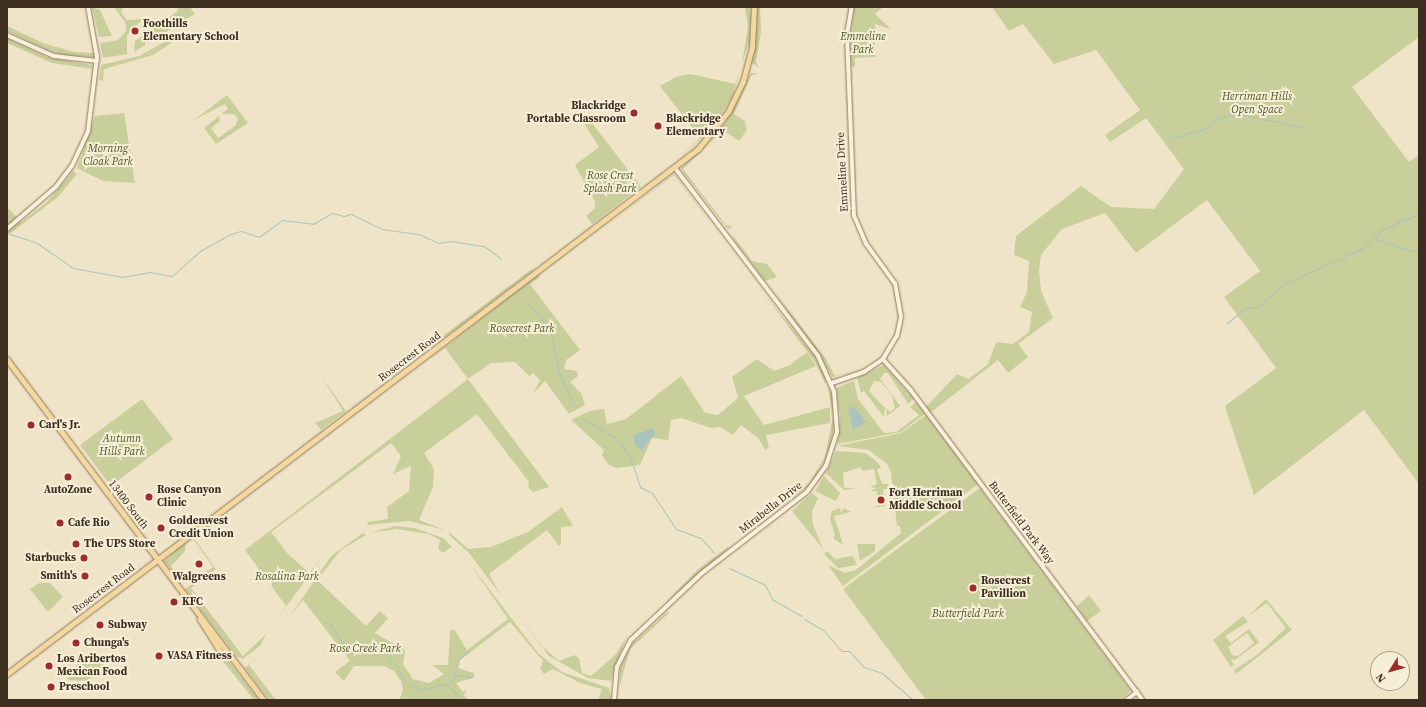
<!DOCTYPE html>
<style>
body{margin:0}
#map{position:relative;width:1426px;height:707px;overflow:hidden;background:#f0e4c8;font-family:"Source Serif 4",serif}
div>[style]{position:absolute}
.green>*{inset:0;background:#c9cf9b}
.water>*{inset:0;background:#a9c4bc}
.stream>*{height:1px;margin:-0.5px;padding:0 0.5px;transform-origin:0.5px;border-radius:0.5px;background:#a9c4bc}
.roads{filter:drop-shadow(0 0 1px #8d765c) drop-shadow(0 0 1px #8d765c)}
.minor>*{height:3.5px;margin:-1.75px;padding:0 1.75px;transform-origin:1.75px;border-radius:1.75px;background:#faf1dc}
.major>*{height:4.5px;margin:-2.25px;padding:0 2.25px;transform-origin:2.25px;border-radius:2.25px;background:#f3d9a0}
.dots>*{width:11px;height:11px;translate:-50% -50%;box-sizing:border-box;border:2px solid #f7eed8;border-radius:50%}
span{translate:-50% -50%;white-space:nowrap;text-align:center;line-height:1.15;-webkit-text-stroke:4px #f7eed8;paint-order:stroke}
.poi-label{font-size:11px;color:#3d2e20;font-weight:700}
.left{translate:0 -50%;text-align:left}
.right{translate:-100% -50%;text-align:right}
.park-label{font-size:11px;color:#4d5a26;font-style:italic}
.street-label{font-size:11px;color:#3d2e20}
.frame{position:absolute;inset:0;border:8px solid #3d2e20;pointer-events:none}
.north{position:absolute;left:1370px;top:651px;width:40px;height:40px;box-sizing:border-box;background:#f7eed8;border:1px solid #ada18e;border-radius:50%;rotate:233deg;font-size:11px;font-weight:700;line-height:16px;text-align:center;color:#3d2e20}
.north::after{content:'';display:block;margin:auto;width:14px;height:18px;background:#9e2a2b;clip-path:polygon(50% 0,100% 100%,50% 72%,0 100%)}
</style>
<div id="map">
<div class="green">
<div style="clip-path:polygon(92px 7px,100px 10px,112px 36px,99px 37px)"></div>
<div style="clip-path:polygon(114px 7px,123px 7px,121px 12px,127px 20px,143px 19px,127px 35px,127px 54px,103px 58px,100px 43px,118px 40px,126px 31px,125px 22px)"></div>
<div style="clip-path:polygon(178px 7px,190px 7px,195px 14px,134px 52px,135px 41px,178px 11px)"></div>
<div style="clip-path:polygon(745px 7px,750px 7px,751px 22px,749px 44px,742px 63px,748px 28px)"></div>
<div style="clip-path:polygon(757px 7px,760px 7px,761px 32px,756px 62px,759px 68px,752px 63px)"></div>
<div style="clip-path:polygon(854px 7px,883px 7px,875px 14px,891px 29px,875px 24px,875px 57px,855px 58px,855px 67px,851px 66px,850px 41px)"></div>
<div style="clip-path:polygon(992px 7px,1419px 7px,1419px 37px,1352px 87px,1409px 162px,1419px 155px,1419px 484px,1364px 410px,1254px 495px,1225px 406px,1276px 368px,1224px 297px,1260px 271px,1207px 200px,1136px 253px,1105px 213px,1062px 229px,1041px 255px,1039px 270px,1041px 291px,1053px 318px,1018px 344px,1028px 357px,1008px 373px,998px 360px,930px 413px,926px 407px,957px 374px,969px 379px,988px 364px,996px 342px,1013px 344px,1029px 332px,1032px 312px,1020px 307px,1027px 292px,1029px 261px,1014px 255px,1016px 236px,1081px 186px,1111px 207px,1154px 209px,1184px 169px,1146px 118px,1110px 142px,1105px 135px,1140px 110px,1096px 50px,1054px 64px,1023px 24px,1009px 31px)"></div>
<div style="clip-path:polygon(7px 26px,43px 43px,74px 52px,94px 53px,94px 57px,67px 56px,47px 50px,7px 31px)"></div>
<div style="clip-path:polygon(177px 35px,182px 36px,153px 55px,104px 69px,103px 81px,99px 80px,101px 65px,139px 56px)"></div>
<div style="clip-path:polygon(7px 38px,47px 57px,91px 65px,93px 69px,52px 63px,7px 43px)"></div>
<div style="clip-path:polygon(740px 69px,733px 96px,715px 125px,678px 160px,700px 138px,660px 86px,678px 76px,691px 74px,735px 84px)"></div>
<div style="clip-path:polygon(751px 73px,757px 73px,751px 76px,734px 114px,745px 121px,747px 130px,739px 141px,723px 130px,683px 169px,726px 225px,733px 227px,728px 229px,684px 173px,682px 170px,682px 167px,709px 143px,726px 121px)"></div>
<div style="clip-path:polygon(227px 95px,248px 123px,216px 144px,204px 128px,219px 116px,220px 121px,211px 128px,218px 138px,235px 126px,238px 119px,234px 114px,221px 114px,228px 109px,225px 104px,194px 120px)"></div>
<div style="clip-path:polygon(124px 113px,135px 183px,103px 181px,77px 168px,95px 116px)"></div>
<div style="clip-path:polygon(589px 119px,641px 187px,592px 224px,586px 216px,595px 208px,595px 202px,575px 165px,599px 147px,583px 122px)"></div>
<div style="clip-path:polygon(73px 171px,77px 174px,58px 197px,7px 236px,7px 207px,21px 222px,46px 203px)"></div>
<div style="clip-path:polygon(674px 174px,720px 236px,674px 175px,598px 233px)"></div>
<div style="clip-path:polygon(735px 230px,734px 237px,752px 261px,767px 264px,777px 277px,765px 281px,733px 238px)"></div>
<div style="clip-path:polygon(533px 268px,532px 271px,440px 341px,439px 339px)"></div>
<div style="clip-path:polygon(537px 275px,541px 276px,530px 284px,580px 350px,566px 360px,564px 369px,577px 371px,578px 376px,570px 382px,581px 393px,585px 405px,569px 414px,545px 381px,533px 394px,540px 380px,533px 373px,529px 376px,515px 362px,491px 363px,468px 379px,549px 487px,533px 492px,528px 487px,529px 482px,477px 414px,424px 453px,434px 469px,433px 487px,419px 520px,445px 530px,409px 521px,368px 525px,367px 522px,388px 519px,387px 507px,409px 491px,411px 466px,393px 474px,401px 456px,391px 443px,271px 532px,288px 554px,309px 573px,321px 559px,269px 630px,286px 606px,245px 550px,468px 379px,445px 348px,416px 370px)"></div>
<div style="clip-path:polygon(773px 289px,826px 359px,835px 376px,865px 368px,833px 377px)"></div>
<div style="clip-path:polygon(764px 294px,814px 355px,827px 379px,825px 383px,815px 362px)"></div>
<div style="clip-path:polygon(807px 352px,816px 366px,744px 396px,764px 425px,830px 407px,830px 423px,766px 435px,769px 447px,765px 450px,758px 438px,741px 425px,733px 435px,720px 427px,711px 428px,681px 418px,671px 420px,668px 440px,652px 438px,640px 465px,617px 468px,609px 465px,602px 456px,604px 450px,571px 420px,589px 411px,604px 409px,607px 424px,626px 419px,681px 376px,705px 413px,718px 415px,738px 398px,732px 377px,757px 359px,774px 371px,790px 365px)"></div>
<div style="clip-path:polygon(884px 365px,914px 399px,908px 404px,888px 373px,884px 373px,880px 379px,900px 406px,887px 416px,886px 408px,890px 412px,895px 408px,892px 396px,881px 382px,874px 381px,869px 391px,885px 408px,884px 417px,864px 391px,861px 393px,857px 378px)"></div>
<div style="clip-path:polygon(321px 376px,346px 411px,321px 430px,315px 423px,343px 411px)"></div>
<div style="clip-path:polygon(854px 381px,858px 399px,884px 433px,896px 432px,919px 415px,910px 407px,916px 402px,925px 414px,901px 432px,838px 444px,840px 415px,836px 388px)"></div>
<div style="clip-path:polygon(828px 388px,833px 396px,835px 423px,829px 453px,810px 485px,787px 502px,810px 482px,825px 457px,833px 416px)"></div>
<div style="clip-path:polygon(142px 399px,173px 439px,111px 486px,80px 445px)"></div>
<div style="clip-path:polygon(926px 415px,978px 484px,843px 586px,828px 565px,845px 573px,856px 570px,901px 533px,900px 526px,897px 526px,891px 472px,887px 464px,869px 450px,837px 446px,901px 433px)"></div>
<div style="clip-path:polygon(836px 451px,865px 453px,875px 460px,881px 467px,877px 470px,882px 484px,888px 484px,888px 489px,883px 489px,885px 506px,868px 508px,878px 506px,877px 491px,870px 491px,877px 488px,870px 487px,877px 484px,874px 469px,862px 471px,861px 467px,843px 473px,844px 488px,858px 488px,844px 490px,826px 473px)"></div>
<div style="clip-path:polygon(824px 476px,840px 493px,836px 501px,815px 491px)"></div>
<div style="clip-path:polygon(980px 488px,1131px 690px,1122px 700px,926px 700px,843px 589px)"></div>
<div style="clip-path:polygon(812px 493px,818px 498px,812px 512px,813px 525px,823px 549px,792px 511px)"></div>
<div style="clip-path:polygon(562px 507px,573px 526px,561px 527px,561px 544px,559px 546px,547px 530px,489px 574px,500px 594px,469px 553px,449px 535px,449px 532px,468px 549px,491px 547px,528px 532px)"></div>
<div style="clip-path:polygon(840px 508px,841px 513px,844px 508px,851px 512px,834px 516px,843px 545px,833px 538px,835px 535px,830px 519px,832px 511px)"></div>
<div style="clip-path:polygon(212px 524px,194px 538px,216px 569px,191px 588px,243px 656px,266px 634px,261px 645px,243px 659px,236px 656px,185px 589px,213px 567px,192px 537px)"></div>
<div style="clip-path:polygon(395px 526px,415px 528px,443px 538px,465px 560px,451px 547px,443px 553px,438px 549px,440px 540px,429px 534px,396px 529px,370px 533px)"></div>
<div style="clip-path:polygon(363px 533px,366px 535px,341px 550px,317px 580px,366px 626px,380px 611px,388px 618px,375px 633px,405px 650px,403px 664px,413px 679px,429px 683px,444px 674px,432px 665px,448px 665px,450px 631px,454px 629px,467px 650px,508px 619px,470px 564px,538px 653px,562px 672px,609px 688px,611px 700px,598px 700px,602px 689px,580px 683px,553px 669px,544px 674px,540px 669px,543px 661px,510px 622px,460px 660px,458px 668px,474px 673px,474px 678px,456px 683px,463px 692px,467px 690px,464px 695px,468px 700px,399px 700px,403px 690px,401px 681px,394px 671px,384px 666px,354px 666px,344px 681px,335px 672px,350px 661px,303px 600px,290px 616px,331px 556px)"></div>
<div style="clip-path:polygon(186px 541px,185px 551px,171px 566px,182px 585px,164px 561px)"></div>
<div style="clip-path:polygon(857px 544px,875px 544px,875px 551px,860px 561px)"></div>
<div style="clip-path:polygon(729px 546px,728px 549px,667px 601px,697px 570px)"></div>
<div style="clip-path:polygon(827px 551px,835px 559px,853px 556px,857px 565px,838px 568px,824px 554px)"></div>
<div style="clip-path:polygon(39px 583px,50px 583px,63px 597px,48px 612px,30px 589px)"></div>
<div style="clip-path:polygon(1089px 595px,1101px 611px,1087px 621px,1077px 606px)"></div>
<div style="clip-path:polygon(504px 596px,543px 647px,559px 661px,574px 655px,579px 658px,582px 673px,591px 676px,616px 654px,626px 637px,611px 681px,588px 678px,549px 656px)"></div>
<div style="clip-path:polygon(1266px 599px,1292px 630px,1236px 674px,1234px 670px,1258px 654px,1286px 628px,1267px 603px,1248px 616px)"></div>
<div style="clip-path:polygon(667px 612px,670px 612px,630px 649px,620px 685px,620px 669px,629px 647px)"></div>
<div style="clip-path:polygon(evenodd,1243px 616px,1248px 622px,1225px 636px,1231px 643px,1249px 629px,1259px 642px,1235px 660px,1231px 659px,1234px 665px,1231px 667px,1213px 640px,1243px 616px,1247px 633px,1254px 643px,1238px 656px,1232px 655px,1228px 647px,1247px 633px)"></div>
<div style="clip-path:polygon(94px 652px,106px 668px,86px 681px,69px 680px,65px 675px)"></div>
<div style="clip-path:polygon(261px 653px,249px 665px,276px 700px,269px 700px,245px 668px)"></div>
<div style="clip-path:polygon(225px 658px,227px 659px,259px 700px,254px 700px,222px 660px)"></div>
</div>
<div class="water">
<div style="clip-path:polygon(854px 406px,866px 422px,853px 430px,848px 409px)"></div>
<div style="clip-path:polygon(653px 428px,655px 434px,641px 451px,634px 443px,634px 435px)"></div>
</div>
<div class="stream">
<div style="left:1172px;top:138px;width:37px;rotate:-16deg"></div>
<div style="left:1208px;top:128px;width:14px;rotate:-45deg"></div>
<div style="left:1218px;top:118px;width:21px;rotate:-11deg"></div>
<div style="left:1239px;top:114px;width:64px;rotate:11.7deg"></div>
<div style="left:10px;top:234px;width:28px;rotate:18deg"></div>
<div style="left:37px;top:243px;width:44px;rotate:34.8deg"></div>
<div style="left:73px;top:268px;width:50px;rotate:10.4deg"></div>
<div style="left:122px;top:277px;width:27px;rotate:-10deg"></div>
<div style="left:149px;top:272px;width:23px;rotate:10deg"></div>
<div style="left:172px;top:276px;width:38px;rotate:-42deg"></div>
<div style="left:200px;top:251px;width:35px;rotate:-29deg"></div>
<div style="left:231px;top:234px;width:10px;rotate:-17deg"></div>
<div style="left:241px;top:231px;width:19px;rotate:18deg"></div>
<div style="left:259px;top:237px;width:29px;rotate:-36deg"></div>
<div style="left:282px;top:220px;width:31px;rotate:7deg"></div>
<div style="left:313px;top:224px;width:22px;rotate:-30deg"></div>
<div style="left:332px;top:213px;width:12px;rotate:14deg"></div>
<div style="left:344px;top:216px;width:7px;rotate:-16deg"></div>
<div style="left:351px;top:214px;width:34px;rotate:26deg"></div>
<div style="left:382px;top:229px;width:37px;rotate:8deg"></div>
<div style="left:419px;top:234px;width:21px;rotate:25deg"></div>
<div style="left:438px;top:243px;width:13px;rotate:-9deg"></div>
<div style="left:451px;top:241px;width:33px;rotate:9deg"></div>
<div style="left:484px;top:246px;width:21px;rotate:37deg"></div>
<div style="left:1376px;top:239px;width:45px;rotate:18deg"></div>
<div style="left:525px;top:301px;width:38px;rotate:48deg"></div>
<div style="left:550px;top:329px;width:45px;rotate:78.4deg"></div>
<div style="left:559px;top:373px;width:33px;rotate:65deg"></div>
<div style="left:1227px;top:323px;width:22px;rotate:-39deg"></div>
<div style="left:1244px;top:309px;width:15px;rotate:-11deg"></div>
<div style="left:1259px;top:306px;width:33px;rotate:-41deg"></div>
<div style="left:1284px;top:284px;width:87px;rotate:-24.5deg"></div>
<div style="left:1363px;top:248px;width:28px;rotate:-44deg"></div>
<div style="left:1383px;top:229px;width:39px;rotate:-23deg"></div>
<div style="left:582px;top:418px;width:41px;rotate:31deg"></div>
<div style="left:617px;top:439px;width:21px;rotate:53deg"></div>
<div style="left:630px;top:456px;width:33px;rotate:72deg"></div>
<div style="left:640px;top:487px;width:13px;rotate:27deg"></div>
<div style="left:652px;top:493px;width:43px;rotate:56.3deg"></div>
<div style="left:676px;top:529px;width:27px;rotate:20deg"></div>
<div style="left:701px;top:538px;width:20px;rotate:49deg"></div>
<div style="left:729px;top:568px;width:40px;rotate:25deg"></div>
<div style="left:765px;top:585px;width:16px;rotate:63deg"></div>
<div style="left:772px;top:599px;width:34px;rotate:30deg"></div>
<div style="left:804px;top:619px;width:22px;rotate:30deg"></div>
<div style="left:823px;top:630px;width:28px;rotate:48deg"></div>
<div style="left:842px;top:651px;width:7px"></div>
<div style="left:849px;top:651px;width:22px;rotate:47deg"></div>
<div style="left:864px;top:667px;width:19px;rotate:18deg"></div>
<div style="left:882px;top:673px;width:41px;rotate:41.1deg"></div>
<div style="left:330px;top:624px;width:27px;rotate:57deg"></div>
<div style="left:345px;top:647px;width:19px;rotate:16deg"></div>
<div style="left:388px;top:656px;width:16px;rotate:50deg"></div>
<div style="left:456px;top:668px;width:9px;rotate:-72deg"></div>
<div style="left:459px;top:659px;width:13px;rotate:-39deg"></div>
<div style="left:399px;top:671px;width:13px;rotate:58deg"></div>
<div style="left:454px;top:676px;width:5px;rotate:-68deg"></div>
<div style="left:451px;top:681px;width:8px;rotate:-45deg"></div>
<div style="left:457px;top:675px;width:14px;rotate:8deg"></div>
<div style="left:409px;top:685px;width:16px;rotate:15deg"></div>
<div style="left:424px;top:689px;width:23px;rotate:-13deg"></div>
<div style="left:446px;top:684px;width:23px;rotate:43deg"></div>
</div>
<div class="roads">
<div class="minor">
<div style="left:7px;top:35px;width:51px;rotate:24.1deg"></div>
<div style="left:54px;top:56px;width:43px;rotate:6.6deg"></div>
<div style="left:7px;top:229px;width:65px;rotate:-40.6deg"></div>
<div style="left:56px;top:187px;width:26px;rotate:-53deg"></div>
<div style="left:72px;top:166px;width:38px;rotate:-65deg"></div>
<div style="left:88px;top:132px;width:76px;rotate:-83.2deg"></div>
<div style="left:97px;top:57px;width:51px;rotate:-100.2deg"></div>
<div style="left:883px;top:359px;width:42px;rotate:47.9deg"></div>
<div style="left:911px;top:390px;width:387px;rotate:53.2deg"></div>
<div style="left:832px;top:383px;width:34px;rotate:-19deg"></div>
<div style="left:864px;top:372px;width:23px;rotate:-34deg"></div>
<div style="left:883px;top:359px;width:27px;rotate:-59deg"></div>
<div style="left:897px;top:336px;width:19px;rotate:-78deg"></div>
<div style="left:901px;top:317px;width:34px;rotate:-100deg"></div>
<div style="left:895px;top:284px;width:49px;rotate:-125.9deg"></div>
<div style="left:866px;top:244px;width:30px;rotate:-113deg"></div>
<div style="left:854px;top:216px;width:182px;rotate:-92.2deg"></div>
<div style="left:847px;top:34px;width:27px;rotate:-80deg"></div>
<div style="left:614px;top:700px;width:33px;rotate:-85deg"></div>
<div style="left:617px;top:667px;width:30px;rotate:-63deg"></div>
<div style="left:631px;top:640px;width:96px;rotate:-43.3deg"></div>
<div style="left:701px;top:574px;width:134px;rotate:-37.7deg"></div>
<div style="left:807px;top:492px;width:32px;rotate:-54deg"></div>
<div style="left:826px;top:466px;width:36px;rotate:-72deg"></div>
<div style="left:837px;top:432px;width:40px;rotate:-94.3deg"></div>
<div style="left:834px;top:392px;width:39px;rotate:-114deg"></div>
<div style="left:818px;top:356px;width:236px;rotate:-127.3deg"></div>
<div style="left:1127px;top:700px;width:13px;rotate:-39deg"></div>
</div>
<div class="major">
<div style="left:7px;top:359px;width:427px;rotate:53deg"></div>
<div style="left:200px;top:619px;width:43px;rotate:57.4deg"></div>
<div style="left:7px;top:674px;width:868px;rotate:-37.23deg"></div>
<div style="left:698px;top:149px;width:48px;rotate:-51deg"></div>
<div style="left:728px;top:112px;width:34px;rotate:-64deg"></div>
<div style="left:743px;top:81px;width:35px;rotate:-75deg"></div>
<div style="left:752px;top:47px;width:40px;rotate:-87.1deg"></div>
</div>
</div>
<div class="dots">
<div style="left:135px;top:31px;background:#9e2a2b"></div>
<div style="left:634px;top:113px;background:#9e2a2b"></div>
<div style="left:658px;top:126px;background:#9e2a2b"></div>
<div style="left:31px;top:425px;background:#9e2a2b"></div>
<div style="left:68px;top:477px;background:#9e2a2b"></div>
<div style="left:149px;top:497px;background:#9e2a2b"></div>
<div style="left:881px;top:500px;background:#9e2a2b"></div>
<div style="left:60px;top:523px;background:#9e2a2b"></div>
<div style="left:161px;top:528px;background:#9e2a2b"></div>
<div style="left:76px;top:544px;background:#9e2a2b"></div>
<div style="left:84px;top:558px;background:#9e2a2b"></div>
<div style="left:199px;top:564px;background:#9e2a2b"></div>
<div style="left:85px;top:576px;background:#9e2a2b"></div>
<div style="left:973px;top:588px;background:#9e2a2b"></div>
<div style="left:174px;top:602px;background:#9e2a2b"></div>
<div style="left:100px;top:625px;background:#9e2a2b"></div>
<div style="left:76px;top:643px;background:#9e2a2b"></div>
<div style="left:159px;top:656px;background:#9e2a2b"></div>
<div style="left:49px;top:666px;background:#9e2a2b"></div>
<div style="left:51px;top:687px;background:#9e2a2b"></div>
</div>
<div class="poi-label">
<span class="left" style="left:143px;top:31px">Foothills<br>Elementary School</span>
<span class="right" style="left:626px;top:113px">Blackridge<br>Portable Classroom</span>
<span class="left" style="left:666px;top:126px">Blackridge<br>Elementary</span>
<span class="left" style="left:39px;top:425px">Carl's Jr.</span>
<span style="left:68px;top:490px">AutoZone</span>
<span class="left" style="left:157px;top:497px">Rose Canyon<br>Clinic</span>
<span class="left" style="left:889px;top:500px">Fort Herriman<br>Middle School</span>
<span class="left" style="left:169px;top:528px">Goldenwest<br>Credit Union</span>
<span class="left" style="left:68px;top:523px">Cafe Rio</span>
<span class="left" style="left:84px;top:544px">The UPS Store</span>
<span class="right" style="left:76px;top:558px">Starbucks</span>
<span class="right" style="left:77px;top:576px">Smith's</span>
<span style="left:199px;top:577px">Walgreens</span>
<span class="left" style="left:981px;top:588px">Rosecrest<br>Pavillion</span>
<span class="left" style="left:182px;top:602px">KFC</span>
<span class="left" style="left:108px;top:625px">Subway</span>
<span class="left" style="left:84px;top:643px">Chunga's</span>
<span class="left" style="left:167px;top:656px">VASA Fitness</span>
<span class="left" style="left:57px;top:666px">Los Aribertos<br>Mexican Food</span>
<span class="left" style="left:59px;top:687px">Preschool</span>
</div>
<div class="park-label">
<span style="left:863px;top:44px">Emmeline<br>Park</span>
<span style="left:1257px;top:104px">Herriman Hills<br>Open Space</span>
<span style="left:108px;top:156px">Morning<br>Cloak Park</span>
<span style="left:610px;top:183px">Rose Crest<br>Splash Park</span>
<span style="left:522px;top:329px">Rosecrest Park</span>
<span style="left:122px;top:446px">Autumn<br>Hills Park</span>
<span style="left:287px;top:577px">Rosalina Park</span>
<span style="left:968px;top:614px">Butterfield Park</span>
<span style="left:365px;top:649px">Rose Creek Park</span>
</div>
<div class="street-label">
<span style="left:843px;top:172px;rotate:-93deg">Emmeline Drive</span>
<span style="left:410px;top:357px;rotate:-37deg">Rosecrest Road</span>
<span style="left:128px;top:505px;rotate:53deg">13400 South</span>
<span style="left:771px;top:508px;rotate:-38deg">Mirabella Drive</span>
<span style="left:1021px;top:523px;rotate:53deg">Butterfield Park Way</span>
<span style="left:104px;top:589px;rotate:-37deg">Rosecrest Road</span>
</div>
<div class="frame"></div>
<div class="north">N</div>
</div>
